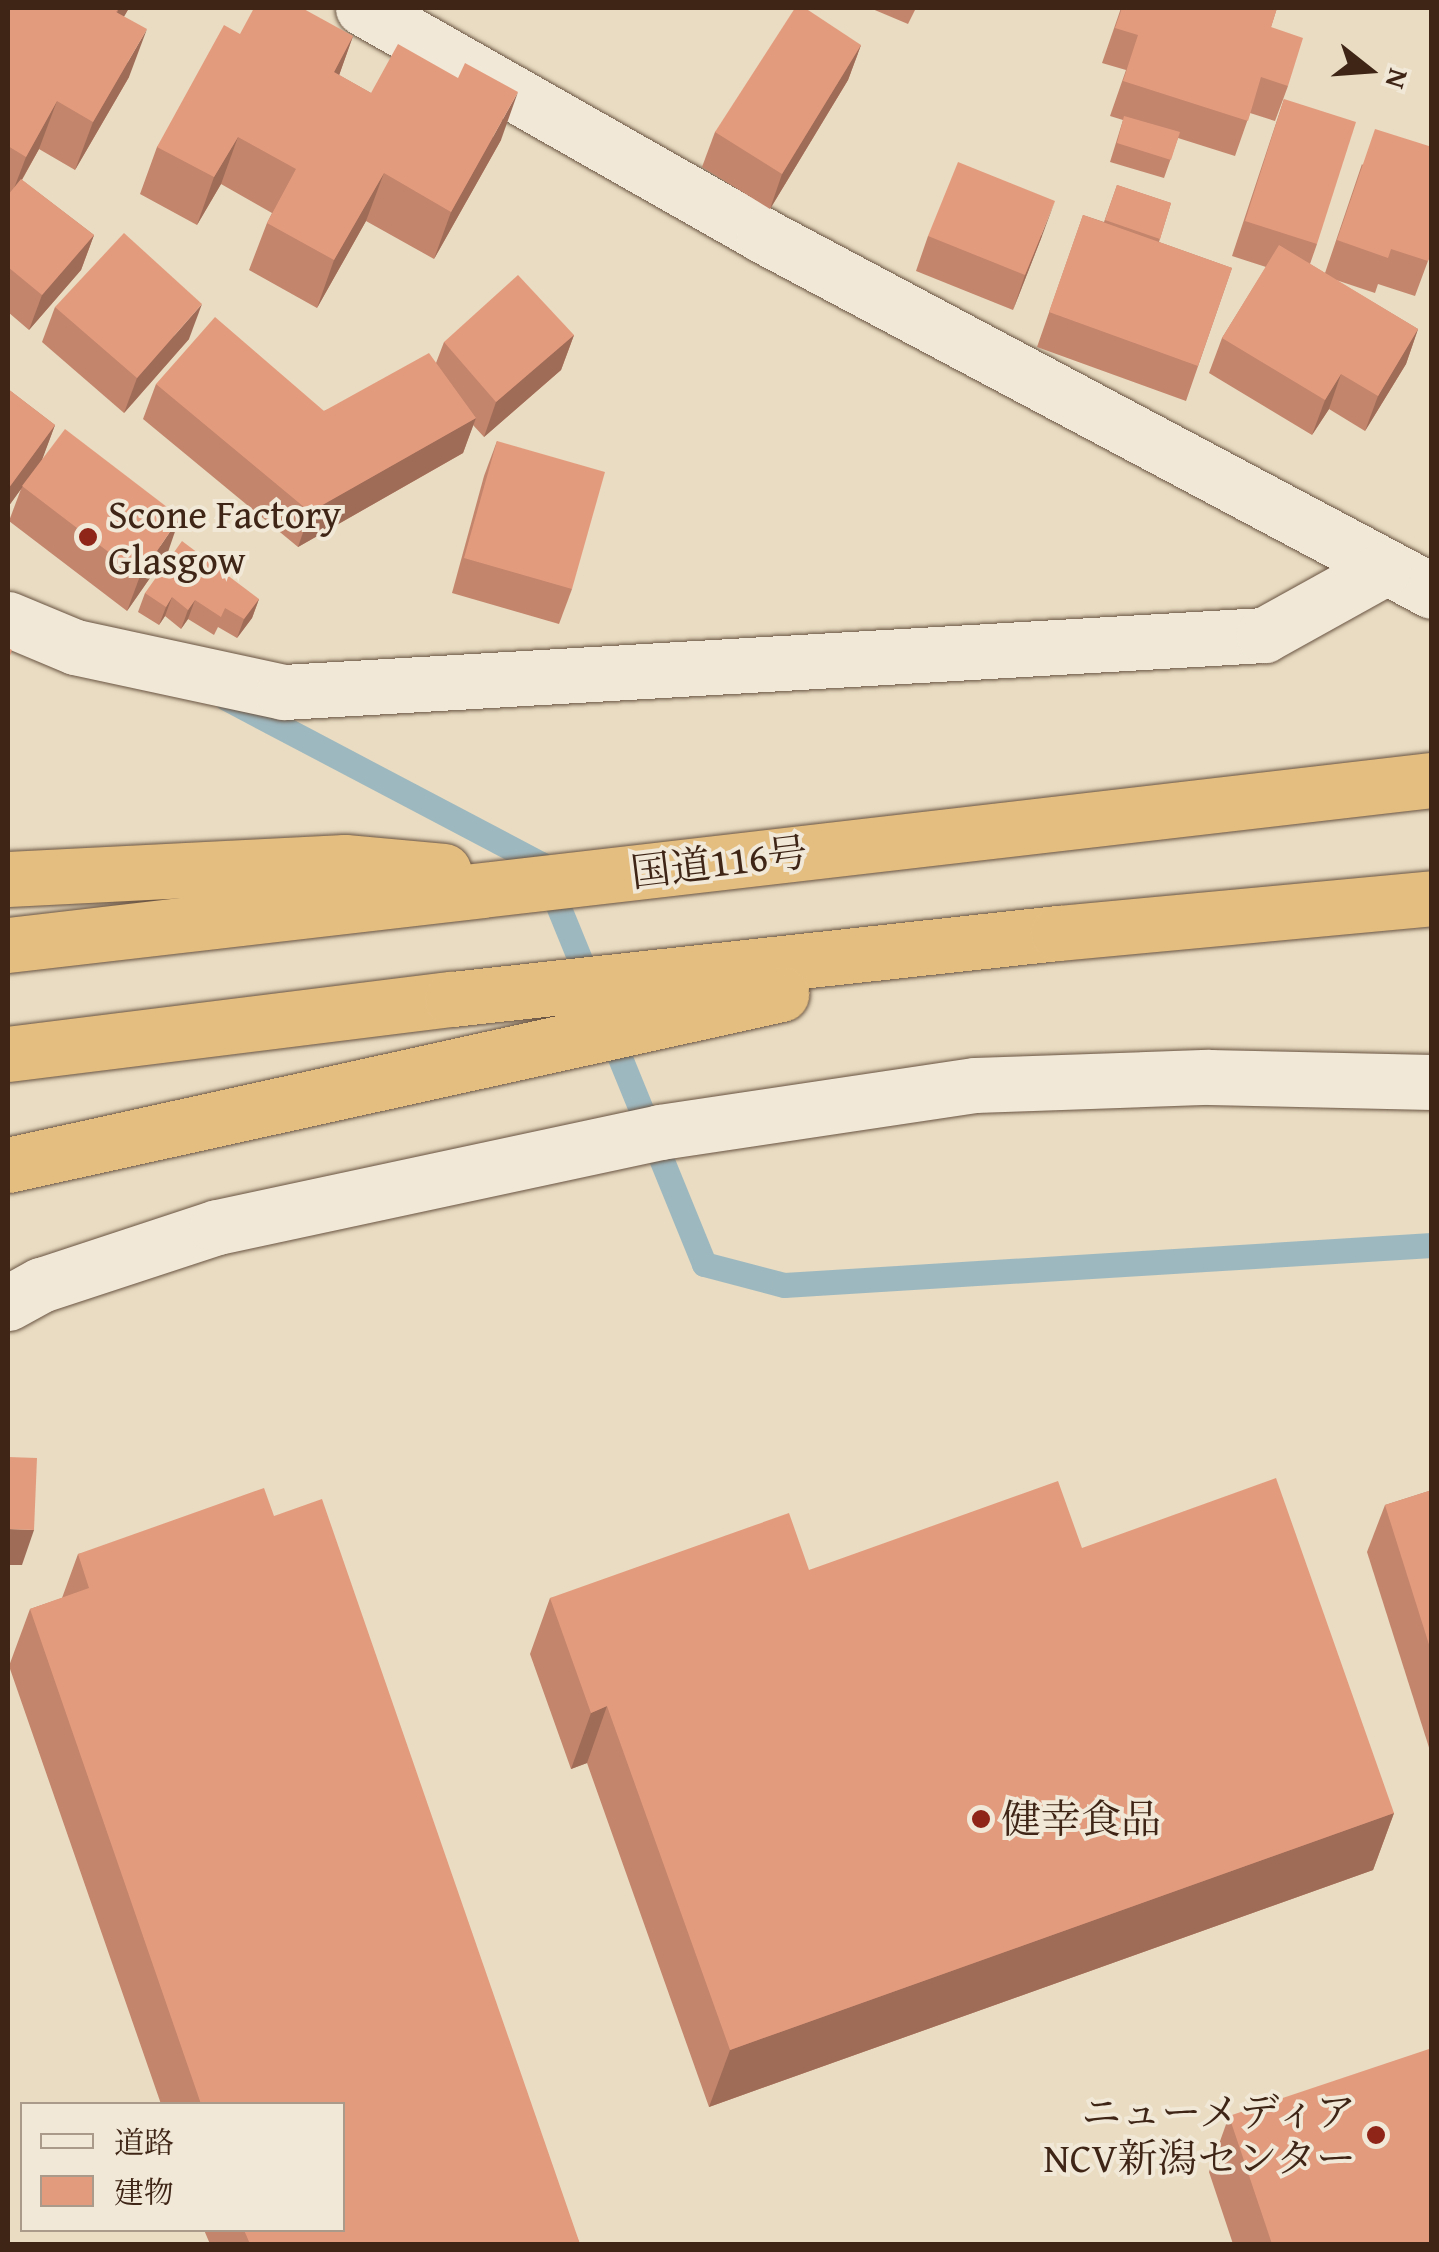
<!DOCTYPE html>
<meta charset="utf-8">
<style>
body{margin:0}
#map{position:relative;width:1439px;height:2252px;overflow:hidden;background:#e9dcc2;font-family:"Gentium Book Plus","Noto Serif JP",serif}
div>[style]{position:absolute}
.stream>*{height:25px;margin:-12.5px;padding:0 12.5px;transform-origin:12.5px;border-radius:12.5px;background:#9eb8bf}
.roads{filter:drop-shadow(0 0 2px #695341) drop-shadow(0 0 2px #695341)}
.street>*{height:55px;margin:-27.5px;padding:0 27.5px;transform-origin:27.5px;border-radius:27.5px;background:#f1e8d7}
.highway>*{height:55px;margin:-27.5px;padding:0 27.5px;transform-origin:27.5px;border-radius:27.5px;background:#e4be81}
.wall>*{inset:0;background:#c3856c}
.shaded-wall>*{inset:0;background:#9f6c58}
.building>*{inset:0;background:#e39b7e}
.dots>*{width:28px;height:28px;translate:-50% -50%;box-sizing:border-box;border:5px solid #f1e8d7;border-radius:50%}
span{translate:-50% -50%;white-space:nowrap;text-align:center;line-height:1.15;-webkit-text-stroke:8px #f1e8d7;paint-order:stroke}
.poi-label{font-size:40px;color:#3e2516}
.left{translate:0 -50%;text-align:left}
.right{translate:-100% -50%;text-align:right}
.street-label{font-size:40px;color:#3e2516}
.frame{position:absolute;inset:0;border:10px solid #3e2516;pointer-events:none}
.legend{position:absolute;left:20px;top:2102px;width:325px;height:130px;box-sizing:border-box;background:#f1e8d7;border:2px solid #a99a8a;margin:0;padding:12px 18px;list-style:none;font-size:30px;color:#3e2516}
.legend li{display:flex;align-items:center;gap:20px;height:50px}
.legend b{width:50px;border:2px solid #a99a8a}
.north{position:absolute;left:1319px;top:20px;width:100px;height:100px;-webkit-text-stroke:8px #f1e8d7;paint-order:stroke;rotate:107deg;font-size:28px;font-weight:700;line-height:40px;text-align:center;color:#3e2516}
.north::after{content:'';display:block;margin:auto;width:35px;height:45px;background:#3e2516;clip-path:polygon(50% 0,100% 100%,50% 72%,0 100%)}
</style>
<div id="map">
<div class="stream">
<div style="left:226px;top:698px;width:356px;rotate:27.8deg"></div>
<div style="left:541px;top:864px;width:135px;rotate:67.8deg"></div>
<div style="left:607px;top:1026px;width:257px;rotate:67.8deg"></div>
<div style="left:704px;top:1264px;width:83px;rotate:14.7deg"></div>
<div style="left:784px;top:1285px;width:649px;rotate:-3.53deg"></div>
</div>
<div class="roads">
<div class="street">
<div style="left:363px;top:8px;width:461px;rotate:29.6deg"></div>
<div style="left:764px;top:236px;width:756px;rotate:27.99deg"></div>
<div style="left:8px;top:619px;width:73px;rotate:22.7deg"></div>
<div style="left:75px;top:647px;width:214px;rotate:12.2deg"></div>
<div style="left:284px;top:692px;width:982px;rotate:-3.33deg"></div>
<div style="left:1264px;top:635px;width:136px;rotate:-29deg"></div>
<div style="left:8px;top:1303px;width:38px;rotate:-29deg"></div>
<div style="left:41px;top:1285px;width:185px;rotate:-18.2deg"></div>
<div style="left:217px;top:1227px;width:453px;rotate:-12.1deg"></div>
<div style="left:660px;top:1132px;width:318px;rotate:-8.5deg"></div>
<div style="left:975px;top:1085px;width:234px;rotate:-2deg"></div>
<div style="left:1209px;top:1077px;width:223px;rotate:1.3deg"></div>
</div>
<div class="highway">
<div style="left:8px;top:879px;width:337px;rotate:-2.9deg"></div>
<div style="left:345px;top:862px;width:99px;rotate:5.2deg"></div>
<div style="left:8px;top:945px;width:1434px;rotate:-6.61deg"></div>
<div style="left:8px;top:1054px;width:447px;rotate:-7.1deg"></div>
<div style="left:452px;top:999px;width:610px;rotate:-6.22deg"></div>
<div style="left:1058px;top:933px;width:376px;rotate:-5.3deg"></div>
<div style="left:8px;top:1165px;width:792px;rotate:-12.47deg"></div>
</div>
</div>
<div class="wall">
<div style="clip-path:polygon(8px 8px,129px 8px,124px 16px,129px 77px,75px 170px,39px 149px,22px 180px,94px 235px,81px 270px,29px 330px,8px 312px)"></div>
<div style="clip-path:polygon(870px 8px,916px 8px,908px 24px)"></div>
<div style="clip-path:polygon(1121px 8px,1277px 8px,1271px 27px,1288px 86px,1275px 121px,1250px 113px,1235px 156px,1178px 138px,1164px 178px,1110px 162px,1123px 120px,1110px 116px,1126px 70px,1102px 63px)"></div>
<div style="clip-path:polygon(240px 34px,353px 36px,339px 75px,371px 93px,501px 140px,434px 259px,366px 221px,317px 308px,249px 270px,267px 223px,272px 213px,221px 184px,197px 225px,140px 194px,157px 147px)"></div>
<div style="clip-path:polygon(861px 45px,848px 80px,770px 209px,702px 167px,715px 132px)"></div>
<div style="clip-path:polygon(1284px 99px,1317px 244px,1310px 264px,1325px 273px,1362px 164px,1432px 250px,1415px 296px,1378px 284px,1375px 293px,1336px 280px,1418px 329px,1406px 364px,1365px 431px,1329px 409px,1312px 435px,1209px 373px,1222px 338px,1266px 267px,1232px 256px)"></div>
<div style="clip-path:polygon(1117px 185px,1171px 203px,1159px 242px,1232px 268px,1186px 401px,1037px 347px,1083px 215px,1104px 222px)"></div>
<div style="clip-path:polygon(928px 236px,1042px 236px,1013px 310px,916px 271px)"></div>
<div style="clip-path:polygon(55px 307px,189px 339px,124px 413px,42px 342px)"></div>
<div style="clip-path:polygon(574px 335px,561px 370px,484px 437px,473px 425px,463px 453px,298px 547px,143px 419px,156px 384px,324px 411px,436px 363px,444px 342px)"></div>
<div style="clip-path:polygon(8px 389px,55px 425px,42px 459px,168px 552px,127px 611px,9px 521px,21px 489px,8px 507px)"></div>
<div style="clip-path:polygon(497px 441px,572px 589px,559px 624px,452px 593px,484px 476px)"></div>
<div style="clip-path:polygon(145px 593px,259px 599px,252px 618px,237px 638px,218px 627px,214px 635px,188px 619px,181px 629px,165px 616px,159px 625px,138px 612px)"></div>
<div style="clip-path:polygon(1432px 1490px,1432px 1757px,1367px 1552px,1385px 1505px)"></div>
<div style="clip-path:polygon(274px 1516px,580px 2244px,210px 2244px,204px 2230px,342px 2230px,342px 2104px,161px 2104px,9px 1666px,30px 1609px,62px 1598px,78px 1554px)"></div>
<div style="clip-path:polygon(1082px 1548px,1394px 1813px,1373px 1870px,709px 2107px,587px 1763px,571px 1769px,530px 1654px,550px 1598px,809px 1570px)"></div>
<div style="clip-path:polygon(1229px 2116px,1432px 2244px,1233px 2244px,1209px 2172px)"></div>
</div>
<div class="shaded-wall">
<div style="clip-path:polygon(119px 8px,129px 8px,99px 60px)"></div>
<div style="clip-path:polygon(147px 29px,129px 77px,75px 170px,93px 122px)"></div>
<div style="clip-path:polygon(353px 36px,336px 84px,334px 72px)"></div>
<div style="clip-path:polygon(861px 45px,848px 80px,770px 209px,782px 174px)"></div>
<div style="clip-path:polygon(518px 92px,501px 140px,434px 259px,451px 212px)"></div>
<div style="clip-path:polygon(57px 101px,39px 149px,8px 204px,26px 157px)"></div>
<div style="clip-path:polygon(238px 137px,221px 184px,197px 225px,214px 177px)"></div>
<div style="clip-path:polygon(384px 173px,366px 221px,317px 308px,334px 260px)"></div>
<div style="clip-path:polygon(1055px 201px,1042px 236px,1013px 310px,1025px 275px)"></div>
<div style="clip-path:polygon(94px 235px,81px 270px,29px 330px,42px 295px)"></div>
<div style="clip-path:polygon(202px 304px,189px 339px,124px 413px,137px 378px)"></div>
<div style="clip-path:polygon(1418px 329px,1406px 364px,1365px 431px,1378px 396px)"></div>
<div style="clip-path:polygon(574px 335px,561px 370px,484px 437px,496px 402px)"></div>
<div style="clip-path:polygon(1341px 374px,1329px 409px,1312px 435px,1325px 400px)"></div>
<div style="clip-path:polygon(476px 418px,463px 453px,298px 547px,310px 512px)"></div>
<div style="clip-path:polygon(55px 425px,42px 460px,8px 507px,8px 489px)"></div>
<div style="clip-path:polygon(180px 517px,168px 552px,127px 611px,140px 576px)"></div>
<div style="clip-path:polygon(172px 597px,165px 616px,159px 625px,166px 607px)"></div>
<div style="clip-path:polygon(259px 599px,252px 618px,237px 638px,244px 619px)"></div>
<div style="clip-path:polygon(195px 600px,188px 619px,181px 629px,188px 610px)"></div>
<div style="clip-path:polygon(8px 1529px,34px 1530px,22px 1565px,8px 1565px)"></div>
<div style="clip-path:polygon(607px 1706px,587px 1763px,571px 1769px,591px 1713px)"></div>
<div style="clip-path:polygon(1394px 1813px,1373px 1870px,709px 2107px,730px 2050px)"></div>
</div>
<div class="building">
<div style="clip-path:polygon(8px 8px,119px 8px,116px 12px,147px 29px,93px 122px,57px 101px,26px 157px,8px 146px)"></div>
<div style="clip-path:polygon(254px 8px,302px 8px,353px 36px,334px 72px,371px 93px,398px 44px,458px 78px,465px 63px,518px 92px,451px 212px,384px 173px,334px 260px,267px 223px,296px 169px,238px 137px,214px 177px,157px 147px,224px 25px,240px 34px)"></div>
<div style="clip-path:polygon(795px 8px,805px 8px,861px 45px,782px 174px,715px 132px)"></div>
<div style="clip-path:polygon(1122px 8px,1277px 8px,1271px 27px,1303px 38px,1288px 86px,1261px 77px,1248px 121px,1123px 81px,1138px 35px,1115px 28px)"></div>
<div style="clip-path:polygon(1284px 99px,1356px 122px,1317px 244px,1245px 221px)"></div>
<div style="clip-path:polygon(1124px 116px,1180px 132px,1171px 160px,1117px 143px)"></div>
<div style="clip-path:polygon(1375px 129px,1432px 147px,1432px 250px,1428px 261px,1391px 249px,1388px 258px,1337px 240px)"></div>
<div style="clip-path:polygon(958px 162px,1055px 201px,1025px 275px,928px 236px)"></div>
<div style="clip-path:polygon(21px 179px,94px 235px,42px 295px,8px 267px,8px 195px)"></div>
<div style="clip-path:polygon(1117px 185px,1171px 203px,1160px 239px,1105px 220px)"></div>
<div style="clip-path:polygon(1083px 215px,1232px 268px,1198px 366px,1049px 312px)"></div>
<div style="clip-path:polygon(124px 233px,202px 304px,137px 378px,55px 307px)"></div>
<div style="clip-path:polygon(1279px 245px,1418px 329px,1378px 396px,1341px 374px,1325px 400px,1222px 338px)"></div>
<div style="clip-path:polygon(518px 275px,574px 335px,496px 402px,444px 342px)"></div>
<div style="clip-path:polygon(215px 317px,324px 411px,429px 353px,476px 418px,310px 512px,156px 384px)"></div>
<div style="clip-path:polygon(8px 389px,55px 425px,8px 489px)"></div>
<div style="clip-path:polygon(65px 429px,180px 517px,140px 576px,22px 486px)"></div>
<div style="clip-path:polygon(497px 441px,605px 472px,572px 589px,464px 558px)"></div>
<div style="clip-path:polygon(182px 541px,259px 599px,244px 619px,225px 608px,221px 617px,195px 600px,188px 610px,172px 597px,166px 607px,145px 593px)"></div>
<div style="clip-path:polygon(8px 648px,12px 650px,8px 661px)"></div>
<div style="clip-path:polygon(8px 1457px,37px 1458px,34px 1530px,8px 1529px)"></div>
<div style="clip-path:polygon(1276px 1478px,1394px 1813px,730px 2050px,607px 1706px,591px 1713px,550px 1598px,789px 1513px,809px 1570px,1058px 1481px,1082px 1548px)"></div>
<div style="clip-path:polygon(264px 1488px,274px 1516px,322px 1499px,580px 2244px,250px 2244px,244px 2230px,342px 2230px,342px 2104px,201px 2104px,30px 1609px,89px 1588px,78px 1554px)"></div>
<div style="clip-path:polygon(1432px 1490px,1432px 1654px,1385px 1505px)"></div>
<div style="clip-path:polygon(1432px 2048px,1432px 2244px,1272px 2244px,1229px 2116px)"></div>
</div>
<div class="dots">
<div style="left:88px;top:537px;background:#8f2418"></div>
<div style="left:981px;top:1819px;background:#8f2418"></div>
<div style="left:1376px;top:2135px;background:#8f2418"></div>
</div>
<div class="poi-label">
<span class="left" style="left:108px;top:537px">Scone Factory<br>Glasgow</span>
<span class="left" style="left:1001px;top:1819px">健幸食品</span>
<span class="right" style="left:1356px;top:2135px">ニューメディア<br>NCV新潟センター</span>
</div>
<div class="street-label">
<span style="left:719px;top:862px;rotate:-7deg">国道116号</span>
</div>
<div class="frame"></div>
<ul class="legend">
<li><b style="height:12px;background:#f1e8d7"></b>道路</li>
<li><b style="height:28px;background:#e39b7e"></b>建物</li>
</ul>
<div class="north">N</div>
</div>
